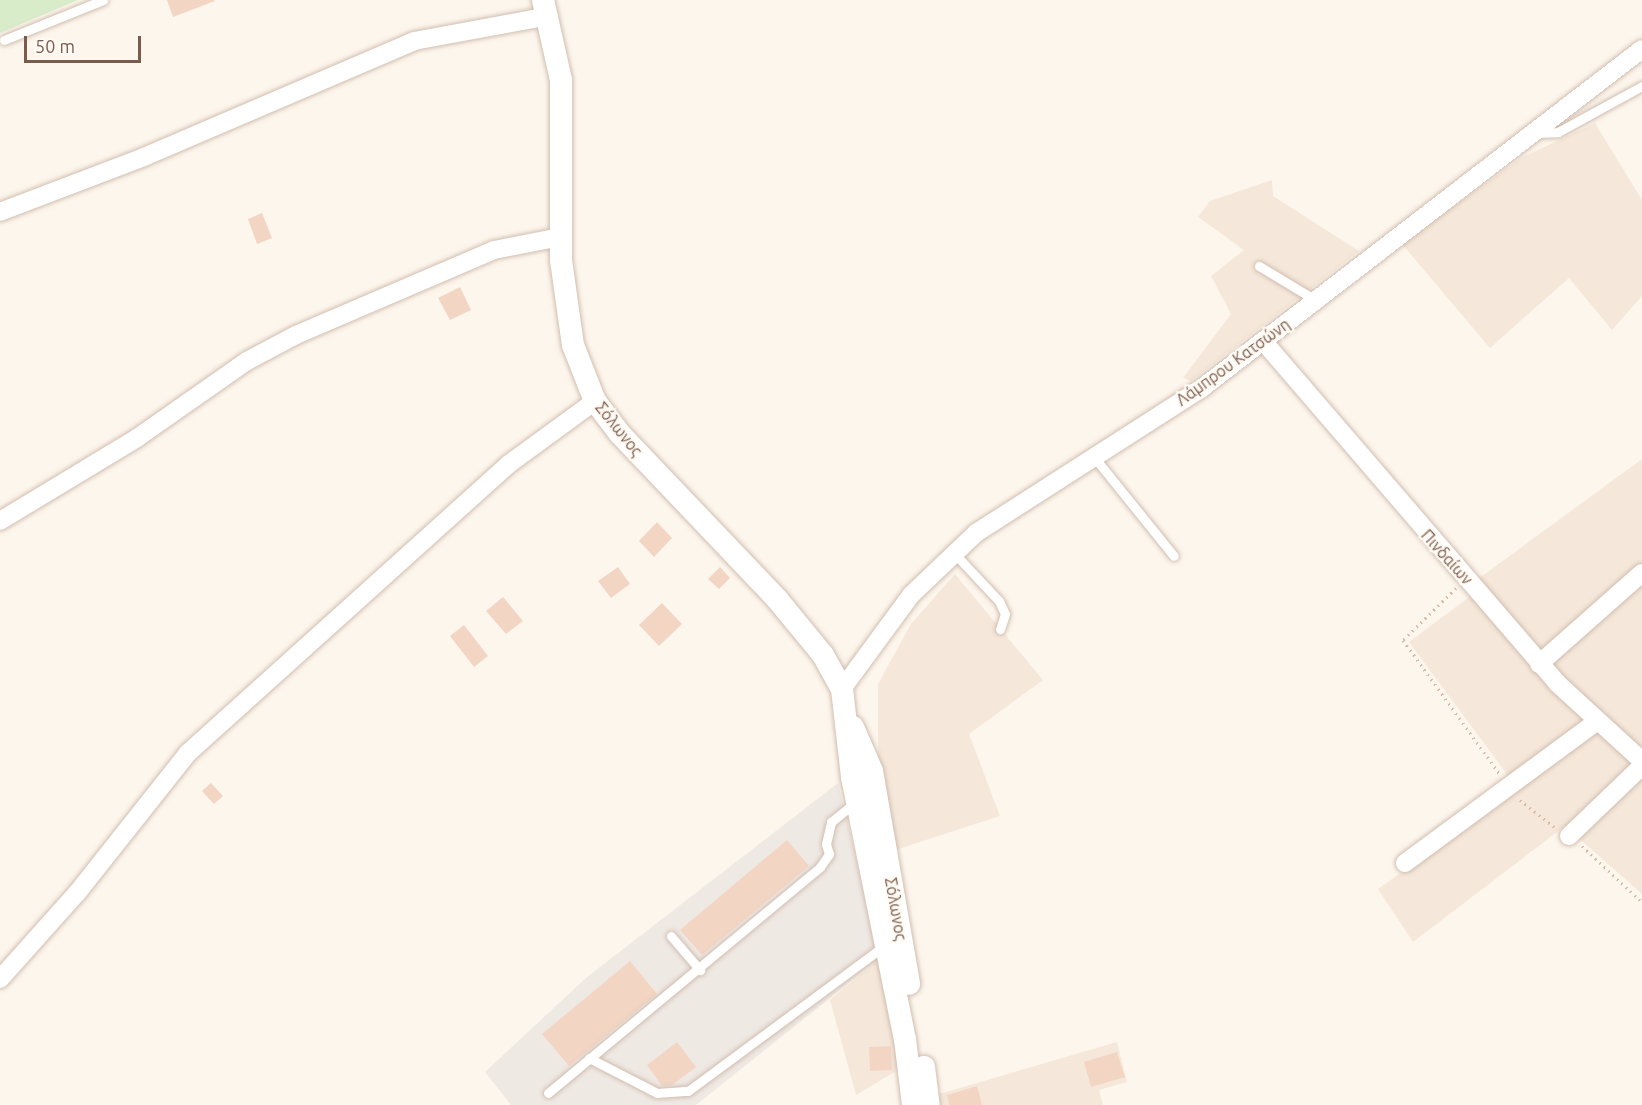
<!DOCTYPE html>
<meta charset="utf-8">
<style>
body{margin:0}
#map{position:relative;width:1642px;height:1105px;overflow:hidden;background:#fdf6ec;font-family:Ubuntu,sans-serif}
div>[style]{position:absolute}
.residential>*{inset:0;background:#f5e8da}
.industrial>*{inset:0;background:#efe9e4}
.green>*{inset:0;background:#d8ecc9}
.building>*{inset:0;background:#f3d5c3}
.path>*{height:3px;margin-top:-1.5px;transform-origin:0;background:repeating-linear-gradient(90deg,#d9b8a5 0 1.5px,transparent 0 6px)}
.roads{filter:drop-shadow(0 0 2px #d1beb0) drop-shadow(0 0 2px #d1beb0)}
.service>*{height:9px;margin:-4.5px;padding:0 4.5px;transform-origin:4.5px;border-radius:4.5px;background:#fff}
.minor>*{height:18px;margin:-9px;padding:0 9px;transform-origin:9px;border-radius:9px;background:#fff}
.tertiary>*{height:22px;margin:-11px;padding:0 11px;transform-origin:11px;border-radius:11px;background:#fff}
span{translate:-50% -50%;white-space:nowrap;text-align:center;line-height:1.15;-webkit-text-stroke:4.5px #fffaf3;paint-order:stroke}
.street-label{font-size:16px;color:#7a5c4d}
.scale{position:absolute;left:24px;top:36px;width:117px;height:27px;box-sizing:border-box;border:3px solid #7a5c4d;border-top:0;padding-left:8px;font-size:18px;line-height:21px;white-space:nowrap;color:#7a5c4d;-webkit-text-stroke:4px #fffaf3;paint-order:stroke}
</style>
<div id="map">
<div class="residential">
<div style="clip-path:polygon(1595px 123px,1642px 200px,1642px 296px,1612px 330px,1569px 278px,1490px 348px,1402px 244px,1521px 158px)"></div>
<div style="clip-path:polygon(1272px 180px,1273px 196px,1359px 251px,1191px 381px,1183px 378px,1231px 314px,1211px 276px,1244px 250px,1198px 217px,1210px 201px)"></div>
<div style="clip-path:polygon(1642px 459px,1642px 894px,1565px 826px,1413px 942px,1378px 889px,1518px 789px,1409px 642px,1484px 586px,1478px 579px)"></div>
<div style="clip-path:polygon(955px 574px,1043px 680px,969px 734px,1000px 816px,892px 851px,878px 768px,878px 684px,911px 624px)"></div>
<div style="clip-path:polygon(880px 958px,901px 1068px,856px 1095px,830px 1000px)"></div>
<div style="clip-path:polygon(1117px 1042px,1127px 1082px,1099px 1090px,1103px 1105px,940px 1105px,939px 1094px)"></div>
</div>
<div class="industrial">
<div style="clip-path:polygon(838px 783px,880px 958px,696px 1105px,511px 1105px,485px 1072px,587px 977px)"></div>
</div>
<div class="green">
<div style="clip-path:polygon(0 0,78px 0,0 33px)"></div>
</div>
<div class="building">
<div style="clip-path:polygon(167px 0,214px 0,215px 1px,173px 17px)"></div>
<div style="clip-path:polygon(262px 213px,272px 238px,257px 244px,248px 219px)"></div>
<div style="clip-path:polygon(460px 287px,471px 310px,450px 320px,438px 298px)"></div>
<div style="clip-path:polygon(657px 522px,672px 538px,654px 557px,639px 541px)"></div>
<div style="clip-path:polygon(618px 567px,630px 584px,611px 598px,598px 581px)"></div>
<div style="clip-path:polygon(720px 567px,730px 578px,719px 589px,708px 579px)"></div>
<div style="clip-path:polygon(503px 597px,523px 621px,506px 634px,486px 611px)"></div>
<div style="clip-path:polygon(662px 603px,682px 624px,659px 646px,639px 625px)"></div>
<div style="clip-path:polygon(464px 625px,488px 656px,474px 667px,450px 636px)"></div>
<div style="clip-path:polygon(211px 783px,223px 796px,214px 804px,202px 791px)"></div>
<div style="clip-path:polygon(787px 840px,809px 866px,702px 955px,680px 930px)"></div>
<div style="clip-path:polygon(630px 961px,657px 994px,569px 1066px,542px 1034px)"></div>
<div style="clip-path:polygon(677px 1042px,696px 1067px,672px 1085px,662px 1086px,647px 1065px)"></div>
<div style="clip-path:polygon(891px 1046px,892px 1070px,870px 1071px,869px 1047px)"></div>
<div style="clip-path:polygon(1117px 1052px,1125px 1077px,1091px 1087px,1084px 1062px)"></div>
<div style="clip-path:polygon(977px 1086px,982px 1105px,949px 1105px,947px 1095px)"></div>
</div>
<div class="path">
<div style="left:1456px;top:588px;width:74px;rotate:135.5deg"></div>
<div style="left:1403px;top:640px;width:164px;rotate:54.2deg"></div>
<div style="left:1520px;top:800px;width:47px;rotate:38.1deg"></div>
<div style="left:1582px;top:846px;width:82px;rotate:43deg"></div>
</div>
<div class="roads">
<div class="service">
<div style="left:4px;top:40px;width:107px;rotate:-22deg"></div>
<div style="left:1534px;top:133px;width:24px;rotate:-2deg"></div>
<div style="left:1558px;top:132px;width:96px;rotate:-28.7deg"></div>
<div style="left:1259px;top:266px;width:68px;rotate:31.1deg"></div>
<div style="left:1094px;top:457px;width:127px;rotate:51.1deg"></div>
<div style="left:953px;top:552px;width:67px;rotate:46.8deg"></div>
<div style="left:999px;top:601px;width:14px;rotate:65deg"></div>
<div style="left:1005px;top:614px;width:16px;rotate:108deg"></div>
<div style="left:671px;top:936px;width:45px;rotate:49.5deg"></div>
<div style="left:589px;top:1058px;width:76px;rotate:27.2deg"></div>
<div style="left:657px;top:1093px;width:31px;rotate:-4deg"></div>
<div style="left:688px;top:1091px;width:244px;rotate:-36.5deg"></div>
<div style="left:548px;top:1093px;width:354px;rotate:-39.7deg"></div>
<div style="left:820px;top:867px;width:16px;rotate:-55deg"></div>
<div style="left:829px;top:854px;width:10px;rotate:-107deg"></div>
<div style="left:826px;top:844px;width:23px;rotate:-77deg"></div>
<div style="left:831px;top:822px;width:32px;rotate:-39deg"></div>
</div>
<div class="minor">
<div style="left:0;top:212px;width:154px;rotate:-20.9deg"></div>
<div style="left:144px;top:157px;width:294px;rotate:-23.2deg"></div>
<div style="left:414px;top:41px;width:137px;rotate:-10.5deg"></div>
<div style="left:1263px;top:341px;width:451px;rotate:49.3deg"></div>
<div style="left:1557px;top:683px;width:115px;rotate:42.5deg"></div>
<div style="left:0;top:521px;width:160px;rotate:-31.2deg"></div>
<div style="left:137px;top:438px;width:134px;rotate:-35deg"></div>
<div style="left:247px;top:361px;width:55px;rotate:-28deg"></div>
<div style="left:296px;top:335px;width:215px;rotate:-23.2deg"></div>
<div style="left:494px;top:250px;width:67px;rotate:-11.1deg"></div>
<div style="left:1539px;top:664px;width:137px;rotate:-41.5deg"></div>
<div style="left:842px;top:689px;width:117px;rotate:-53.7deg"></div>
<div style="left:911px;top:595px;width:90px;rotate:-43.6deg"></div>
<div style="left:976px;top:533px;width:269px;rotate:-32.7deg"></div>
<div style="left:1202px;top:388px;width:555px;rotate:-37.61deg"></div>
<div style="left:1569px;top:836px;width:101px;rotate:-43.8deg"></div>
<div style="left:1405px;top:863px;width:237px;rotate:-36.4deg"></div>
<div style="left:0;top:979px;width:115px;rotate:-48.2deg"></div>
<div style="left:77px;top:893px;width:179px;rotate:-51.6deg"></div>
<div style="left:188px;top:753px;width:432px;rotate:-42deg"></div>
<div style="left:509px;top:464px;width:107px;rotate:-36.2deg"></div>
</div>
<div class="tertiary">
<div style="left:543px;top:0;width:82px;rotate:77.3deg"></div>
<div style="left:561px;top:80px;width:180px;rotate:90deg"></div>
<div style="left:561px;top:260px;width:86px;rotate:82deg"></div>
<div style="left:573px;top:345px;width:60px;rotate:68.6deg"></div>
<div style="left:595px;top:401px;width:41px;rotate:52.9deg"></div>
<div style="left:620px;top:434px;width:228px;rotate:46.4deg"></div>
<div style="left:777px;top:599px;width:72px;rotate:50.6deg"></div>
<div style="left:823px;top:655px;width:39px;rotate:61deg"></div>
<div style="left:842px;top:689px;width:89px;rotate:83.5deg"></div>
<div style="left:852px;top:777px;width:267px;rotate:78.6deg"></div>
<div style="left:905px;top:1039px;width:66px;rotate:83.1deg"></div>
<div style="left:853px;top:727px;width:48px;rotate:66.6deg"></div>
<div style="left:872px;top:771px;width:216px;rotate:80.1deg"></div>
<div style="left:924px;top:1067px;width:38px;rotate:83deg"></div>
</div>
</div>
<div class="street-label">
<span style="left:1233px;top:362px;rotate:-36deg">Λάμπρου Κατσώνη</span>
<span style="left:619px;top:429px;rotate:51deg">Σόλωνος</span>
<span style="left:1447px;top:557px;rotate:48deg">Πινδαίων</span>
<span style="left:896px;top:909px;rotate:80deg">Σόλωνος</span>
</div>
<div class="scale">50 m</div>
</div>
